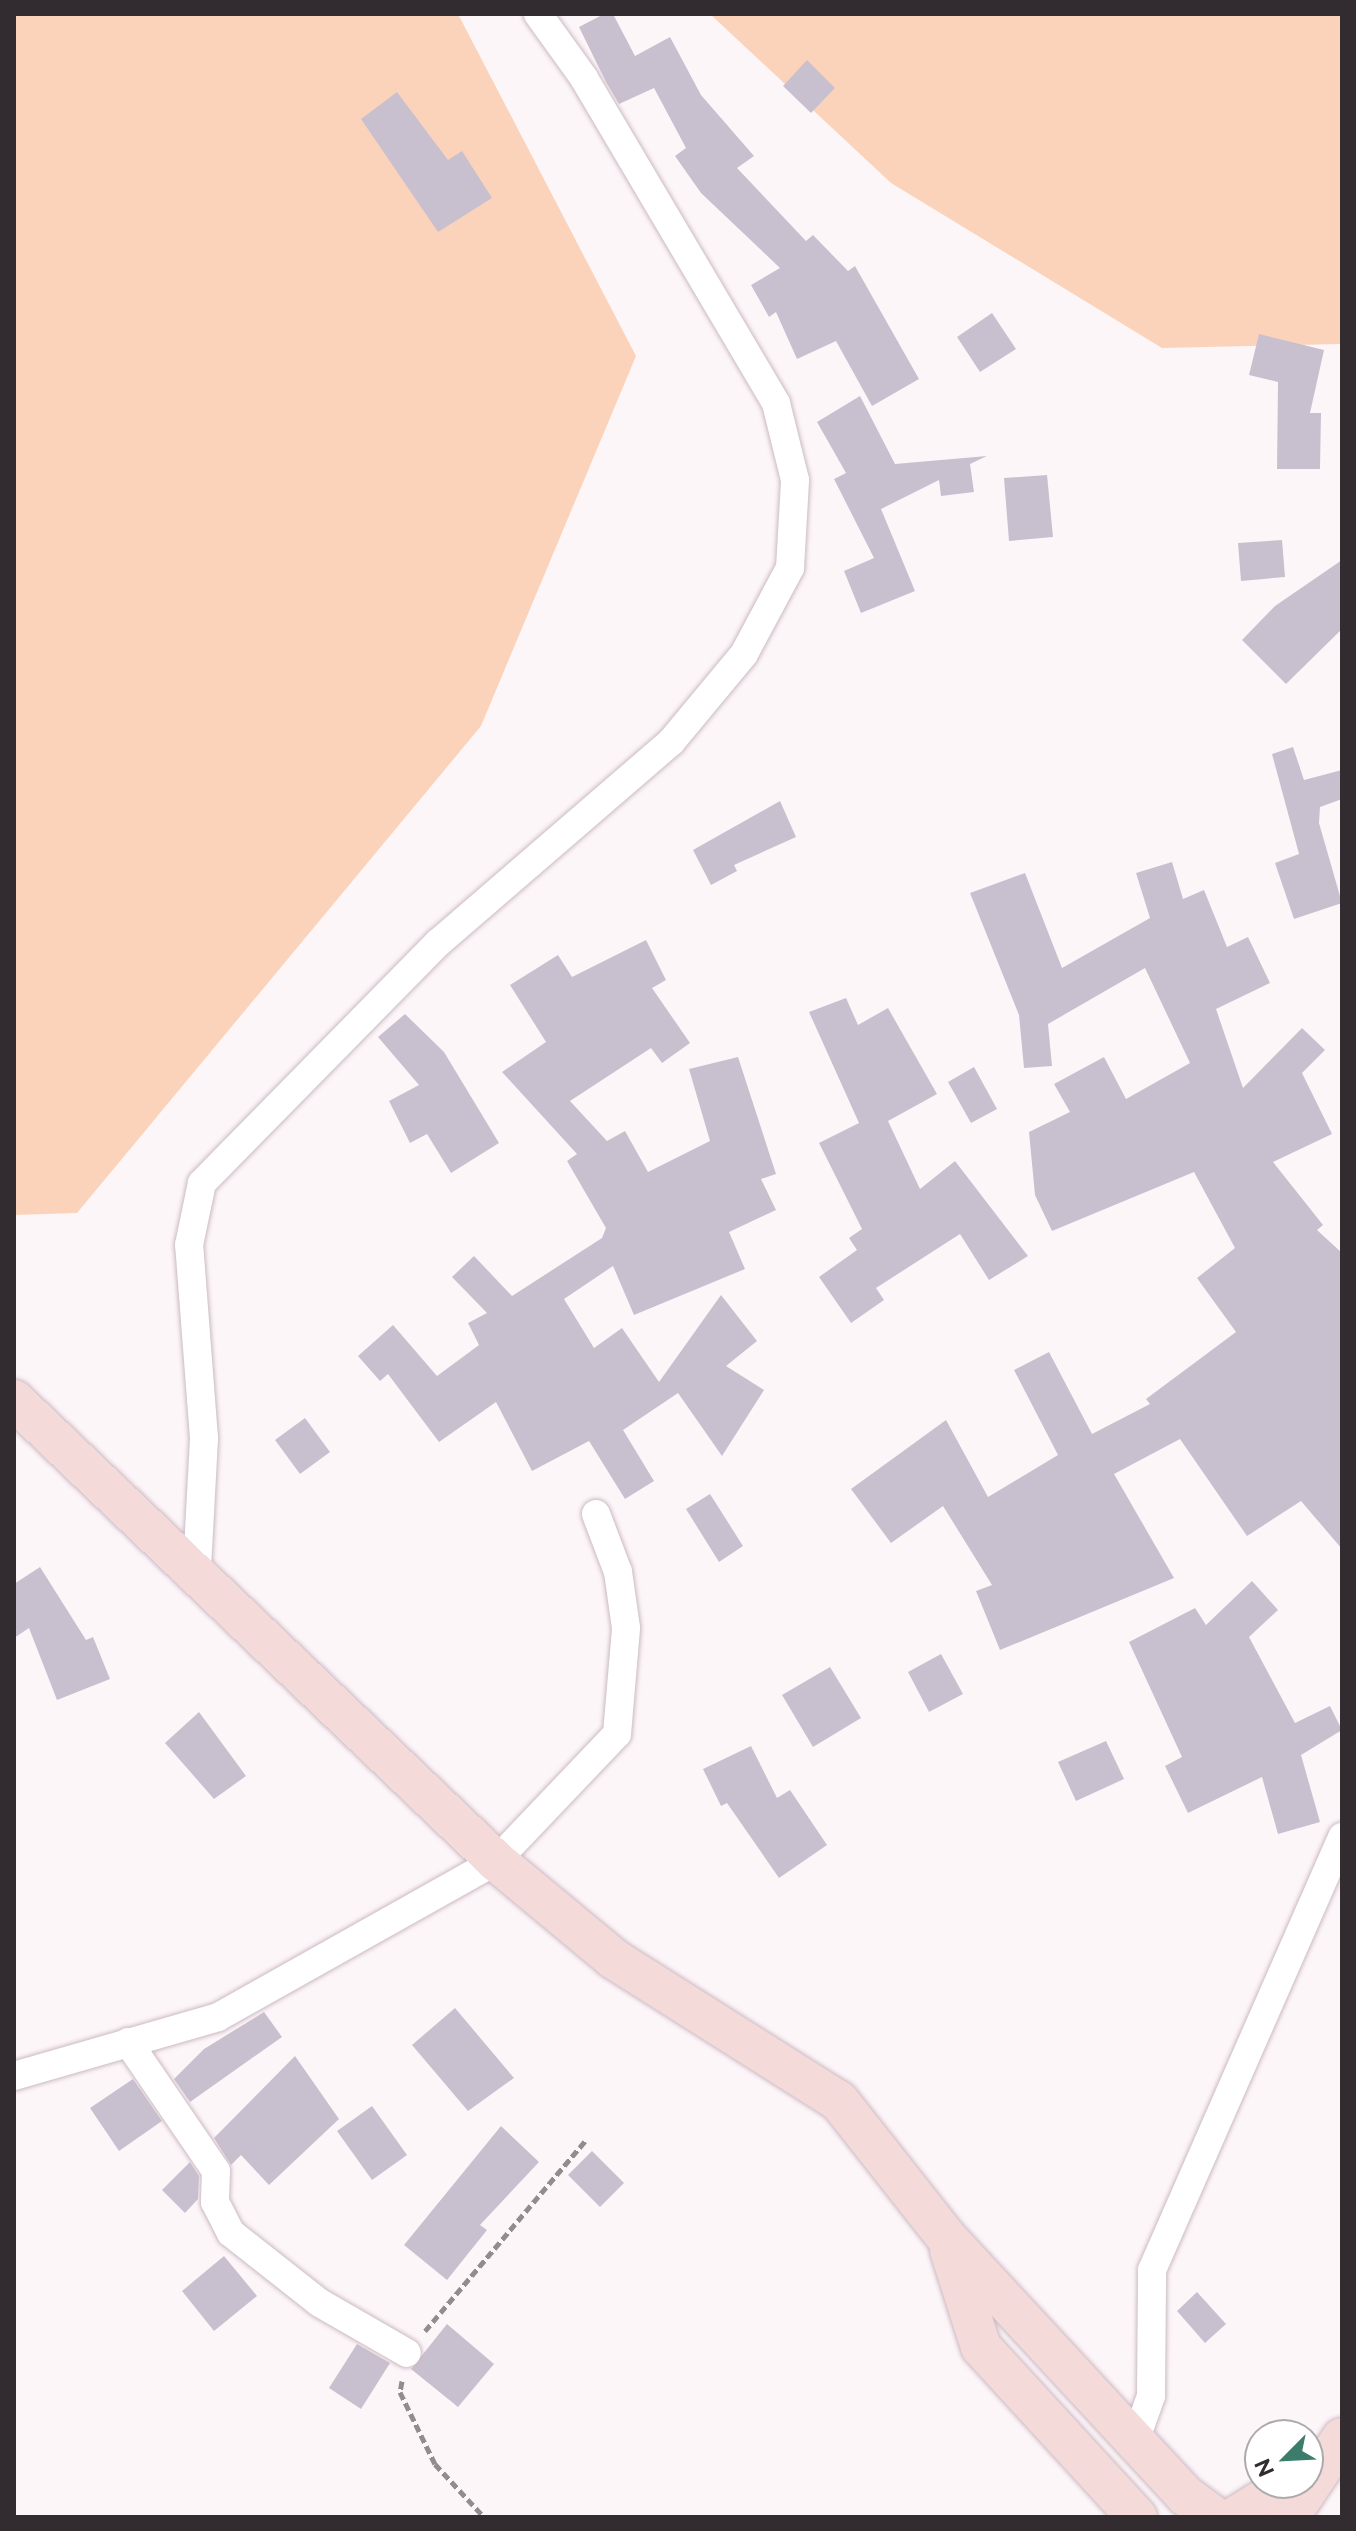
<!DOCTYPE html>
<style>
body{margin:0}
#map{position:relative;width:1356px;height:2531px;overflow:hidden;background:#fdf6f9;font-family:Raleway,sans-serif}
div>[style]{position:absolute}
.green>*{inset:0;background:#fbd3ba}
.building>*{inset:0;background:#c9c0cf}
.path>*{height:5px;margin-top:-2.5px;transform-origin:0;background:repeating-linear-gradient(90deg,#928b8f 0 8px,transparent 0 12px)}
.roads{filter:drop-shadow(0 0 2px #cbbac3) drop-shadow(0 0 2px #cbbac3)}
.street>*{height:28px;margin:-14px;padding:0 14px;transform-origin:14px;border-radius:14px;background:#fff}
.secondary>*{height:40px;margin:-20px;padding:0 20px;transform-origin:20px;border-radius:20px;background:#f5dada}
span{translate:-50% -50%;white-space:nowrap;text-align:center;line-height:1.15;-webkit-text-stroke:6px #fff;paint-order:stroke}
.frame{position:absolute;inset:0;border:16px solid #322b2f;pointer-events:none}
.north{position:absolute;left:1244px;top:2419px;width:80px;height:80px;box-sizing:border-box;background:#fff;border:2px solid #adaaac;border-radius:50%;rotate:246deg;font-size:22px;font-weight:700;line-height:32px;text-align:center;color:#322b2f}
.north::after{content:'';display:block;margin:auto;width:28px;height:36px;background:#3c7c6a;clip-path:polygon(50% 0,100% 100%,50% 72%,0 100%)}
</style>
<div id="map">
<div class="green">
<div style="clip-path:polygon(14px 14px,458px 14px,636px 356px,481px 726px,77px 1213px,14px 1215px)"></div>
<div style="clip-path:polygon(710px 14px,1342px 14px,1342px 344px,1162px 348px,891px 183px)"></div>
</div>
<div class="building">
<div style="clip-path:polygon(604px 14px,613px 14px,635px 56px,670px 37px,701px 95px,754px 156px,737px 168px,806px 241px,813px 235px,848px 271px,855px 266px,919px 379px,872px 406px,836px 341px,797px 359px,776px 312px,769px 317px,751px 285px,780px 268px,701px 193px,675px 156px,686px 148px,654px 88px,619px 104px,606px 82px,579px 27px)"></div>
<div style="clip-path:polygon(807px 60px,835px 88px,811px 113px,783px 86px)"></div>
<div style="clip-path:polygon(397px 92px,448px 160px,462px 151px,492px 198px,438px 232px,361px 119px)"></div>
<div style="clip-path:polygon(992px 313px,1016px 349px,980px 372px,957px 337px)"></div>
<div style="clip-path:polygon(1259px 334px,1324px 350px,1310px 413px,1321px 413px,1320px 469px,1277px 469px,1278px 382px,1249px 375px)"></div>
<div style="clip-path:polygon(860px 396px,895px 464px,987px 456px,970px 464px,974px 492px,941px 496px,939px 480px,881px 509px,915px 591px,861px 613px,844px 571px,874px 558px,834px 479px,846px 473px,817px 422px)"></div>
<div style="clip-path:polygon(1047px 475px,1053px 537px,1009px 541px,1004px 478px)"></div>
<div style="clip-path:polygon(1282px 540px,1285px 577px,1241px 581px,1238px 543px)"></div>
<div style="clip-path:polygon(1342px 560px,1342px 629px,1286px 684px,1242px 640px,1275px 606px)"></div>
<div style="clip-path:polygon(1293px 747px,1304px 780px,1342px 770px,1342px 799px,1320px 807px,1319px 823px,1342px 903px,1294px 919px,1275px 863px,1299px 854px,1272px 754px)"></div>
<div style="clip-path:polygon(780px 801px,796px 837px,734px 865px,737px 871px,711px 885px,693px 850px)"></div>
<div style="clip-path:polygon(1172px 862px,1183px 899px,1204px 890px,1227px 947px,1248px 937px,1270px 983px,1216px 1009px,1243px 1088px,1302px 1028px,1325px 1050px,1302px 1073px,1332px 1134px,1273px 1162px,1323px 1225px,1317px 1230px,1342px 1253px,1342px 1549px,1301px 1501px,1247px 1536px,1180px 1439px,1114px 1474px,1174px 1578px,1000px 1650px,976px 1591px,992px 1585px,943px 1506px,891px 1543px,851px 1489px,946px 1420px,988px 1497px,1058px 1455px,1014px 1370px,1049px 1352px,1092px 1434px,1150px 1404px,1146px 1399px,1236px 1332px,1197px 1278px,1235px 1248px,1194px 1172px,1052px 1231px,1035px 1195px,1029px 1132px,1070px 1112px,1054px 1084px,1104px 1057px,1126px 1099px,1190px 1063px,1145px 968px,1048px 1024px,1052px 1066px,1024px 1068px,1019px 1015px,970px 893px,1025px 873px,1062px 968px,1150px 918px,1136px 873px)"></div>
<div style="clip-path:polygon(646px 940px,666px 980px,652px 988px,690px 1043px,662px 1063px,651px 1048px,570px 1101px,607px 1141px,625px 1131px,648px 1172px,710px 1141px,689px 1069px,738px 1057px,776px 1174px,761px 1179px,776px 1210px,729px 1232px,745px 1269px,634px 1315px,613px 1266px,564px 1299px,594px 1348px,622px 1328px,659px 1382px,721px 1295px,757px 1341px,726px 1366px,764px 1390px,722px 1456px,678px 1393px,623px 1430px,654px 1481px,625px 1499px,589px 1441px,532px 1471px,496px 1402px,439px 1442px,388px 1374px,380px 1381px,358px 1356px,393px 1325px,437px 1376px,479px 1345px,468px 1323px,487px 1313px,452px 1277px,474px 1256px,512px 1296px,602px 1238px,606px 1228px,567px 1161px,577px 1154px,502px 1072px,546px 1042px,510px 985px,558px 955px,572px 977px)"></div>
<div style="clip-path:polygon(846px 998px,858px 1025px,888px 1008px,937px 1094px,888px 1121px,920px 1189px,955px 1161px,1028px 1256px,989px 1280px,960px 1234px,876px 1288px,884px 1300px,851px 1323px,819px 1277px,857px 1250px,849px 1238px,862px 1229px,819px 1143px,859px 1123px,809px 1012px)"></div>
<div style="clip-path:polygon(405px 1014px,444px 1052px,499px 1143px,451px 1173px,427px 1134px,410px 1143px,389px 1101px,419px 1085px,378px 1037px)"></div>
<div style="clip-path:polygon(974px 1067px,997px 1109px,971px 1123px,948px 1082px)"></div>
<div style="clip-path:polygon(305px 1418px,330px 1452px,300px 1474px,275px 1440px)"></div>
<div style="clip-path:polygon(710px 1494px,743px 1546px,719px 1562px,686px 1509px)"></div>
<div style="clip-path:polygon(40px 1567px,86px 1640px,93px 1637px,110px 1679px,57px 1700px,29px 1628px,14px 1638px,14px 1584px)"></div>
<div style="clip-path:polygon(1252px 1581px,1278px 1610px,1249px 1637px,1295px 1723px,1330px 1706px,1342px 1730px,1301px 1755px,1320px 1822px,1278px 1834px,1262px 1777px,1188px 1813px,1165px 1766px,1182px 1757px,1129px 1642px,1195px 1608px,1206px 1625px)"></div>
<div style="clip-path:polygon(941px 1654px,963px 1694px,929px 1712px,908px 1672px)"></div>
<div style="clip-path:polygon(830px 1667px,861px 1718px,813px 1747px,782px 1695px)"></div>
<div style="clip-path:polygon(199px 1712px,246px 1776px,214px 1799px,165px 1743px)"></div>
<div style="clip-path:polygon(1106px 1741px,1124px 1779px,1076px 1801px,1058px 1762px)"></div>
<div style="clip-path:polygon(751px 1746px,777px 1798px,790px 1790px,827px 1845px,779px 1878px,727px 1803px,721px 1806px,703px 1769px)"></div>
<div style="clip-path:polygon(455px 2008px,514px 2078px,468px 2111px,412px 2045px)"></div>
<div style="clip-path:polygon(264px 2012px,282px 2037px,190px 2102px,174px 2079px,204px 2049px)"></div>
<div style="clip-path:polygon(295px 2056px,339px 2119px,269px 2185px,241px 2155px,231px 2165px,214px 2138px)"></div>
<div style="clip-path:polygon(133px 2079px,162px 2121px,119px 2151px,90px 2108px)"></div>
<div style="clip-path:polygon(372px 2106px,407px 2155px,372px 2180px,337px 2131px)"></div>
<div style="clip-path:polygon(501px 2126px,539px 2162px,480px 2225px,487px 2230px,447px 2280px,404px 2245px)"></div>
<div style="clip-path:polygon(592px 2151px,624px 2183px,600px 2207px,568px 2175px)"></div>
<div style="clip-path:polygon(190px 2162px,199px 2176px,198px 2199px,185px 2213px,162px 2190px)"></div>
<div style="clip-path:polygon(224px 2256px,257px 2296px,214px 2331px,182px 2291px)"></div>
<div style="clip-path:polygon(1197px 2292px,1226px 2324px,1205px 2343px,1177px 2311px)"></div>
<div style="clip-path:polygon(447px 2324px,494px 2364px,458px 2407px,411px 2369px)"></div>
<div style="clip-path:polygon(357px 2344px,390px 2363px,361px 2409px,329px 2388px)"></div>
</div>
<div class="path">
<div style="left:425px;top:2331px;width:250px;rotate:-49.9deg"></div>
<div style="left:402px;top:2381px;width:11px;rotate:100deg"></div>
<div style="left:400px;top:2392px;width:80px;rotate:64.1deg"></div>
<div style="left:435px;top:2464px;width:72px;rotate:47.2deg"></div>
</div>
<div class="roads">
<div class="street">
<div style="left:197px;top:1568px;width:130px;rotate:-86.9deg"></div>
<div style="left:204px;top:1438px;width:194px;rotate:-94.4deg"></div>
<div style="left:189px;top:1245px;width:63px;rotate:-78.2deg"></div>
<div style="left:202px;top:1183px;width:337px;rotate:-45.5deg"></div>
<div style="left:438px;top:943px;width:308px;rotate:-40.8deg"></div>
<div style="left:671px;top:742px;width:114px;rotate:-50.3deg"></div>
<div style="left:744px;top:654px;width:98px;rotate:-61.9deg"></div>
<div style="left:790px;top:568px;width:88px;rotate:-86.7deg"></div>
<div style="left:795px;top:480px;width:79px;rotate:-103.9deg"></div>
<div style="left:776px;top:403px;width:377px;rotate:-120.6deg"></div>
<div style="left:584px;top:78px;width:79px;rotate:-125.7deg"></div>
<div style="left:128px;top:2042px;width:156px;rotate:55.7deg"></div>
<div style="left:216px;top:2171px;width:31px;rotate:92deg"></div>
<div style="left:215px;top:2202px;width:35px;rotate:63deg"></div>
<div style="left:231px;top:2233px;width:113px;rotate:38.2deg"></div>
<div style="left:320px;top:2303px;width:100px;rotate:29.9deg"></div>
<div style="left:14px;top:2076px;width:212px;rotate:-16.1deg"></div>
<div style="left:218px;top:2017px;width:319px;rotate:-29.3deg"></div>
<div style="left:496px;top:1861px;width:175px;rotate:-46.4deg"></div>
<div style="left:617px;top:1734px;width:106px;rotate:-85.1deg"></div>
<div style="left:626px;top:1628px;width:57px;rotate:-98.1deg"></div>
<div style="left:618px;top:1572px;width:62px;rotate:-110.8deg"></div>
<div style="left:1135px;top:2441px;width:48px;rotate:-70.4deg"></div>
<div style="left:1151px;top:2396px;width:126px;rotate:-89.5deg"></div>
<div style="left:1152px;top:2270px;width:473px;rotate:-66.3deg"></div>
</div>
<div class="secondary">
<div style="left:14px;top:1400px;width:667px;rotate:43.72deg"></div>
<div style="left:496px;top:1861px;width:153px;rotate:39.7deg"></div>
<div style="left:614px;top:1959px;width:266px;rotate:32.3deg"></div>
<div style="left:839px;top:2101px;width:174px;rotate:51.8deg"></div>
<div style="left:947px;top:2238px;width:352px;rotate:47.2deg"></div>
<div style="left:1186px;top:2496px;width:36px;rotate:36deg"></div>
<div style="left:950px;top:2250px;width:102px;rotate:72.3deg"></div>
<div style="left:981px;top:2347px;width:231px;rotate:47.5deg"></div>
<div style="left:1235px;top:2517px;width:65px;rotate:-31.7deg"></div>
<div style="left:1289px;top:2517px;width:95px;rotate:-56.1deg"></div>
</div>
</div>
<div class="frame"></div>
<div class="north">N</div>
</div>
